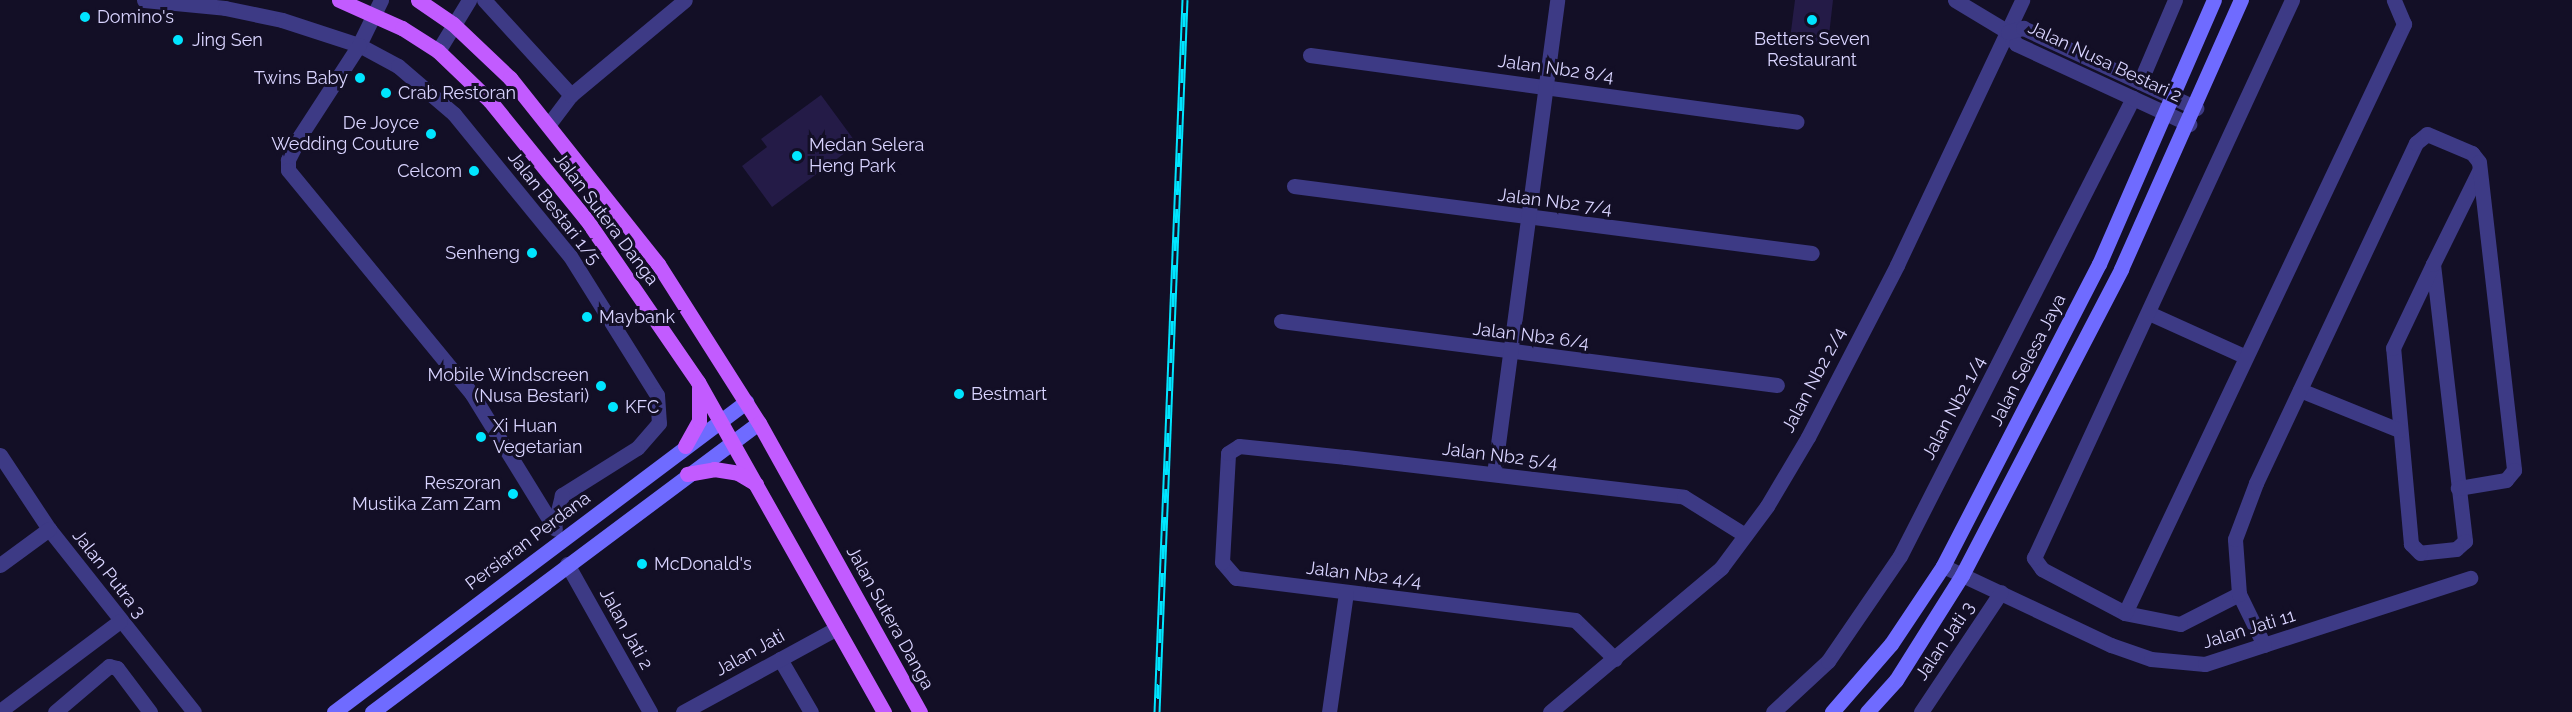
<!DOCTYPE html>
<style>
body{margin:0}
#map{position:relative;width:2572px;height:712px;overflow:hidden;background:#130f26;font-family:Raleway,sans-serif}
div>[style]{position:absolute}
.building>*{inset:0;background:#241b47}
.minor>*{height:15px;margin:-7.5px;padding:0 7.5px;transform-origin:7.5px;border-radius:7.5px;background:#3d3a85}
.tertiary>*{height:15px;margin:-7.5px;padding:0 7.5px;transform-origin:7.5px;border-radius:7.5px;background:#3d3a85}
.secondary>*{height:15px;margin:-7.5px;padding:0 7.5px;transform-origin:7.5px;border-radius:7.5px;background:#6f6bff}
.primary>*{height:15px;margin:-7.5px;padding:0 7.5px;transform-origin:7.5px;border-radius:7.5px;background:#c25bff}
.rail>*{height:7px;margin-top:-3.5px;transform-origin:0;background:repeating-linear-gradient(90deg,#130f26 0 14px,#00e5ff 0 28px);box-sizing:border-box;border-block:2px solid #00e5ff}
.dots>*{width:16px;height:16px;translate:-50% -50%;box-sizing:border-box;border:3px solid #130f26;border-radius:50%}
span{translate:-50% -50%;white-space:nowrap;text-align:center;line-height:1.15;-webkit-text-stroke:6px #130f26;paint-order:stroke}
.poi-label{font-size:18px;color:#d9d4ff}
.left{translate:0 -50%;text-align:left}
.right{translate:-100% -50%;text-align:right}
.street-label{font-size:18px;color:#d9d4ff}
</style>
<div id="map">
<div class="building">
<div style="clip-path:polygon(1795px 0,1833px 0,1828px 44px,1790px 39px)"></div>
<div style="clip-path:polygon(821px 95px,857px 144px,772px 207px,742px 166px,767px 147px,761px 139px)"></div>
</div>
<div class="minor">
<div style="left:144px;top:0;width:81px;rotate:5.6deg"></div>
<div style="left:225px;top:8px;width:58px;rotate:11.9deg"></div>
<div style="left:282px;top:20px;width:81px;rotate:18deg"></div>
<div style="left:359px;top:45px;width:44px;rotate:28.3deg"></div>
<div style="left:398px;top:66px;width:74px;rotate:40.6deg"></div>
<div style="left:454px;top:114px;width:183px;rotate:50.8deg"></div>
<div style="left:570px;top:256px;width:164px;rotate:58deg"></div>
<div style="left:657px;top:395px;width:28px;rotate:86deg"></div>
<div style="left:659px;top:423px;width:33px;rotate:131deg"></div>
<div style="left:637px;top:448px;width:89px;rotate:147.9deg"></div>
<div style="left:562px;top:495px;width:33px;rotate:104deg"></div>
<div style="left:381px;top:0;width:50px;rotate:116.1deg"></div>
<div style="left:359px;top:45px;width:108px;rotate:123deg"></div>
<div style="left:300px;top:136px;width:27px;rotate:117deg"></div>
<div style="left:288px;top:160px;width:10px;rotate:90deg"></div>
<div style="left:288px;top:170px;width:290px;rotate:50.6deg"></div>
<div style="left:472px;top:394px;width:158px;rotate:58.4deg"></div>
<div style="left:484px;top:0;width:129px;rotate:47.5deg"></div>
<div style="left:438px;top:51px;width:60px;rotate:-58.7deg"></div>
<div style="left:1310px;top:55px;width:491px;rotate:7.8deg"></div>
<div style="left:2140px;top:82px;width:89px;rotate:-66.9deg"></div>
<div style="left:549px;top:124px;width:36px;rotate:-53deg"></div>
<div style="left:571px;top:95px;width:148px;rotate:-39.8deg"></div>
<div style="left:1294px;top:186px;width:522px;rotate:7.37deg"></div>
<div style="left:2433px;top:264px;width:279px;rotate:83.4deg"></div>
<div style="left:2465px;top:541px;width:12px;rotate:138deg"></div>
<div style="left:2456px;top:549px;width:36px;rotate:174deg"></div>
<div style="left:2420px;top:553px;width:13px;rotate:-135deg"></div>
<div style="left:2411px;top:544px;width:197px;rotate:-95.2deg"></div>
<div style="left:2393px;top:348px;width:93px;rotate:-64.5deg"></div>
<div style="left:2433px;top:264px;width:104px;rotate:-63.7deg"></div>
<div style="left:2151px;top:314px;width:102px;rotate:24.3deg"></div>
<div style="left:1281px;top:321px;width:500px;rotate:7.35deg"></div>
<div style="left:2300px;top:390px;width:107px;rotate:22deg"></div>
<div style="left:0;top:455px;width:89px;rotate:56.5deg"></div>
<div style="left:49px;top:529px;width:233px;rotate:51.6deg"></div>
<div style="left:1494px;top:474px;width:478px;rotate:-82.4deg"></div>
<div style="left:567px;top:564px;width:170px;rotate:60.7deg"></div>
<div style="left:0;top:565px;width:61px;rotate:-36.3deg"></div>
<div style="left:1943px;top:566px;width:186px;rotate:25.2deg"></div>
<div style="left:2111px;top:645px;width:42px;rotate:19.3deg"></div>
<div style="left:2151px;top:659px;width:54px;rotate:5.3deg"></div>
<div style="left:2205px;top:664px;width:279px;rotate:-18deg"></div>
<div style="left:2239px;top:594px;width:66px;rotate:153deg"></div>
<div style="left:2180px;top:624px;width:56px;rotate:-168.7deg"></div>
<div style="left:2125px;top:613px;width:94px;rotate:-152.1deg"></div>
<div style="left:2042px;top:569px;width:14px;rotate:-126deg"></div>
<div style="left:2034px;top:558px;width:615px;rotate:-65.19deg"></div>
<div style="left:2125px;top:613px;width:652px;rotate:-64.65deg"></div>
<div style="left:2404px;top:24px;width:26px;rotate:-113deg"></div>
<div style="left:2264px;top:645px;width:57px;rotate:-116.1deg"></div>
<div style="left:2239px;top:594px;width:55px;rotate:-94.2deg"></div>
<div style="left:2235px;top:539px;width:60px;rotate:-69.4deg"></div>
<div style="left:2256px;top:483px;width:376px;rotate:-64.8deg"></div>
<div style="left:2416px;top:143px;width:14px;rotate:-39deg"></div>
<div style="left:2427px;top:134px;width:49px;rotate:22.9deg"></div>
<div style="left:2472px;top:153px;width:11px;rotate:52deg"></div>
<div style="left:2479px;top:162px;width:310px;rotate:83.5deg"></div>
<div style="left:2514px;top:470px;width:13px;rotate:129deg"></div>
<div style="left:2506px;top:480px;width:49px;rotate:170.5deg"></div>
<div style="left:780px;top:659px;width:61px;rotate:59.7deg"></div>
<div style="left:1615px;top:659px;width:56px;rotate:-135.7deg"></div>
<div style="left:1575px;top:620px;width:342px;rotate:-172.9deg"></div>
<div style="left:1236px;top:578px;width:21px;rotate:-131deg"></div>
<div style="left:1222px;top:562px;width:109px;rotate:-86.8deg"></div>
<div style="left:1228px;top:453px;width:13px;rotate:-32deg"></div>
<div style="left:1239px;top:446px;width:108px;rotate:5.9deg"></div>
<div style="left:1346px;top:457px;width:340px;rotate:6.7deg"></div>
<div style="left:1684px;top:497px;width:72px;rotate:31.9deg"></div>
<div style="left:0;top:711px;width:150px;rotate:-36.9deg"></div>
<div style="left:55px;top:712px;width:71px;rotate:-40.4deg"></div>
<div style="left:109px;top:666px;width:8px;rotate:14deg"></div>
<div style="left:117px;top:668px;width:55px;rotate:53.1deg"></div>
<div style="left:683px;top:712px;width:175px;rotate:-28.6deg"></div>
<div style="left:1329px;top:712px;width:120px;rotate:-81.9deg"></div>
<div style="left:1550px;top:712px;width:224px;rotate:-40.1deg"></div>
<div style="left:1721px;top:568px;width:77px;rotate:-53.4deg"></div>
<div style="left:1767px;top:506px;width:80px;rotate:-59.3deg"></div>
<div style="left:1808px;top:437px;width:194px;rotate:-62.6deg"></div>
<div style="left:1897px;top:265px;width:293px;rotate:-64.7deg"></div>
<div style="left:1773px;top:712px;width:75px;rotate:-42.8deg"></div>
<div style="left:1828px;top:661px;width:127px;rotate:-55.6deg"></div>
<div style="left:1900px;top:556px;width:514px;rotate:-63.04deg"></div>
<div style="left:1921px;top:712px;width:144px;rotate:-56.3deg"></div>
</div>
<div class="tertiary">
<div style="left:1955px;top:0;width:62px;rotate:31.1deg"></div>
<div style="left:2008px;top:32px;width:14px;rotate:56deg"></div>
<div style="left:2016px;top:44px;width:191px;rotate:24.8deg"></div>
<div style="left:2008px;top:32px;width:16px;rotate:-15deg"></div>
<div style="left:2023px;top:28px;width:191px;rotate:24.8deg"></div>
</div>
<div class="secondary">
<div style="left:334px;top:712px;width:516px;rotate:-36.96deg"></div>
<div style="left:372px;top:712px;width:483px;rotate:-36.8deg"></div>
<div style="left:1832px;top:712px;width:90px;rotate:-49.1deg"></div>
<div style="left:1891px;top:644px;width:94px;rotate:-56.3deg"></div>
<div style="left:1943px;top:566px;width:340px;rotate:-62.7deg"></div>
<div style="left:2099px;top:264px;width:288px;rotate:-66.5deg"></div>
<div style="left:1867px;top:712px;width:43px;rotate:-47.8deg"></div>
<div style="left:1896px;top:680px;width:124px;rotate:-57.8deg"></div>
<div style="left:1962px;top:575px;width:345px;rotate:-62.5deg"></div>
<div style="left:2121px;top:269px;width:295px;rotate:-66deg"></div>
</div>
<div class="primary">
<div style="left:339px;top:0;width:69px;rotate:24deg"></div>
<div style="left:402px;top:28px;width:43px;rotate:32.6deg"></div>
<div style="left:438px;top:51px;width:72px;rotate:43.9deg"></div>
<div style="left:490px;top:101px;width:152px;rotate:50.9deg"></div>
<div style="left:586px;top:219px;width:198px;rotate:55.5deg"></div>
<div style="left:698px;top:382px;width:379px;rotate:60.6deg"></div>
<div style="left:418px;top:0;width:42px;rotate:34.4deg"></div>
<div style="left:453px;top:24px;width:79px;rotate:43.5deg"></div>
<div style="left:510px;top:78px;width:238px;rotate:51.5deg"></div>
<div style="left:658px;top:264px;width:188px;rotate:57.6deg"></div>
<div style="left:759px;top:423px;width:331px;rotate:60.9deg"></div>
<div style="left:685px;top:446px;width:29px;rotate:-61deg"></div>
<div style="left:699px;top:421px;width:33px;rotate:-90deg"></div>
<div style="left:687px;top:474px;width:27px;rotate:-10deg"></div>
<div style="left:714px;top:469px;width:24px;rotate:9deg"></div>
<div style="left:738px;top:473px;width:21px;rotate:31deg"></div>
</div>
<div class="rail">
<div style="left:1157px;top:712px;width:713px;rotate:-87.75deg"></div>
</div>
<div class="dots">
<div style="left:85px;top:17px;background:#00e5ff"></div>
<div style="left:1812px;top:20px;background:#00e5ff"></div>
<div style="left:178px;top:40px;background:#00e5ff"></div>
<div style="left:360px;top:78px;background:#00e5ff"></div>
<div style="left:386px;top:93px;background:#00e5ff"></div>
<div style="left:431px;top:134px;background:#00e5ff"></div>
<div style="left:797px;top:156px;background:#00e5ff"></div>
<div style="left:474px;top:171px;background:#00e5ff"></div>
<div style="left:532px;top:253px;background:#00e5ff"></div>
<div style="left:587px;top:317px;background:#00e5ff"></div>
<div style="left:601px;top:386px;background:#00e5ff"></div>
<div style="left:959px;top:394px;background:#00e5ff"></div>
<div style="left:613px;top:407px;background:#00e5ff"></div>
<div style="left:481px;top:437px;background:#00e5ff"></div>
<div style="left:513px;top:494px;background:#00e5ff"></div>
<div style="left:642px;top:564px;background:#00e5ff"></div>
</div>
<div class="poi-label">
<span class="left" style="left:97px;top:17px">Domino's</span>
<span class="left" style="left:192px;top:40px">Jing Sen</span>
<span style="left:1812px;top:50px">Betters Seven<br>Restaurant</span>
<span class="right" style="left:348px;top:78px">Twins Baby</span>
<span class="left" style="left:398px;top:93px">Crab Restoran</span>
<span class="right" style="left:419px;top:134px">De Joyce<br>Wedding Couture</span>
<span class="left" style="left:809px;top:156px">Medan Selera<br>Heng Park</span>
<span class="right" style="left:462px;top:171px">Celcom</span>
<span class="right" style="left:520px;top:253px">Senheng</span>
<span class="left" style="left:599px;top:317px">Maybank</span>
<span class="right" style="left:589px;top:386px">Mobile Windscreen<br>(Nusa Bestari)</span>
<span class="left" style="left:971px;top:394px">Bestmart</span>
<span class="left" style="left:625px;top:407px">KFC</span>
<span class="left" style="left:493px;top:437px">Xi Huan<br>Vegetarian</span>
<span class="right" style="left:501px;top:494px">Reszoran<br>Mustika Zam Zam</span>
<span class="left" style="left:654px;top:564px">McDonald's</span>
</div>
<div class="street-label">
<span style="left:2105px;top:62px;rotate:25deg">Jalan Nusa Bestari 2</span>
<span style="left:1556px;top:69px;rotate:8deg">Jalan Nb2 8/4</span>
<span style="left:1555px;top:202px;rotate:7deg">Jalan Nb2 7/4</span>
<span style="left:554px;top:208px;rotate:52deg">Jalan Bestari 1/5</span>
<span style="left:606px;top:219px;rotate:53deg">Jalan Sutera Danga</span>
<span style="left:1531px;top:336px;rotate:7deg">Jalan Nb2 6/4</span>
<span style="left:2028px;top:360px;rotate:-63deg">Jalan Selesa Jaya</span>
<span style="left:1814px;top:380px;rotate:-62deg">Jalan Nb2 2/4</span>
<span style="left:1954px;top:408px;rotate:-62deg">Jalan Nb2 1/4</span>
<span style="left:1500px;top:456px;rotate:7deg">Jalan Nb2 5/4</span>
<span style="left:528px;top:541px;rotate:-37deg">Persiaran Perdana</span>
<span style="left:109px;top:574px;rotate:52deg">Jalan Putra 3</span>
<span style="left:1364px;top:575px;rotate:7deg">Jalan Nb2 4/4</span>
<span style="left:890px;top:618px;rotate:61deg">Jalan Sutera Danga</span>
<span style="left:626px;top:629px;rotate:61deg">Jalan Jati 2</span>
<span style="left:2249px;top:629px;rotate:-17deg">Jalan Jati 11</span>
<span style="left:1945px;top:641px;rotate:-56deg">Jalan Jati 3</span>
<span style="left:750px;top:653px;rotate:-29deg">Jalan Jati</span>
</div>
</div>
